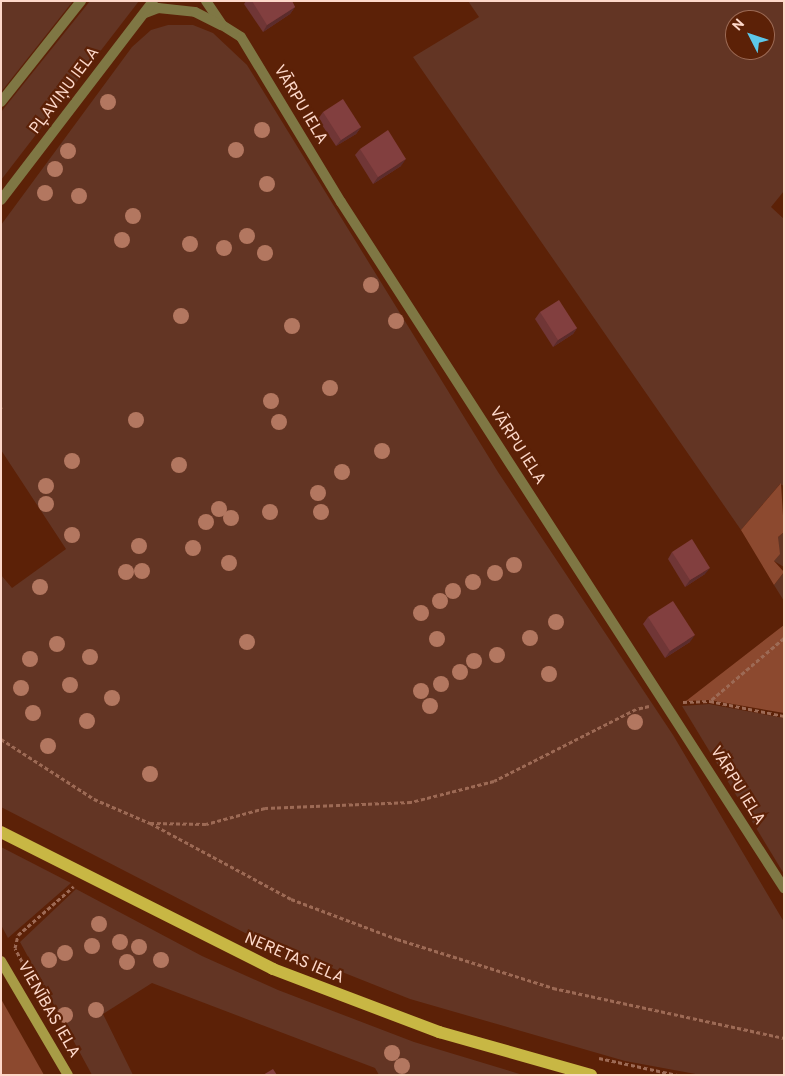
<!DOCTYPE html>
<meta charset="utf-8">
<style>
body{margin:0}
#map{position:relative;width:785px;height:1076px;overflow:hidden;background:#5c2107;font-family:Overpass,sans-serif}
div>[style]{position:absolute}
.green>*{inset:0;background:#633524}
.forest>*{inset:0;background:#8c492f}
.path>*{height:3px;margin-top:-1.5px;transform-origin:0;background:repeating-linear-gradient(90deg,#9d6a55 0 4px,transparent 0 6.5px)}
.street>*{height:10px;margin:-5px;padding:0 5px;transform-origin:5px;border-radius:5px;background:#7f7744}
.secondary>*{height:10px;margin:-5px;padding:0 5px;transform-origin:5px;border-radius:5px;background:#a89c46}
.primary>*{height:12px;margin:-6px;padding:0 6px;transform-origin:6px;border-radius:6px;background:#c8b744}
.trees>*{width:16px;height:16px;margin:-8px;border-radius:50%;background:#b37760}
.wall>*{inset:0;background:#703636}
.shaded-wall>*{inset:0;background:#5b2c2c}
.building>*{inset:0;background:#823f3f}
span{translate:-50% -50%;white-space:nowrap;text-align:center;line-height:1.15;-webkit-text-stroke:4.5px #5c2107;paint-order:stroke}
.street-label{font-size:16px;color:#fdd8ca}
.frame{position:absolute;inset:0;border:2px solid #fdd8ca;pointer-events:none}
.north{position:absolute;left:725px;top:10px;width:50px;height:50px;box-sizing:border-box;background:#5c2107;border:1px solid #9c6a55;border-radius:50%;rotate:311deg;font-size:14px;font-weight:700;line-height:20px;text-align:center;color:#fdd8ca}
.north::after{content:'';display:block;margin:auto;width:18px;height:22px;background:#5dc7e8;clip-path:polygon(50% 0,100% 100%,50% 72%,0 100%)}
</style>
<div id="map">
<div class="green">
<div style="clip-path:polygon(1px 1px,73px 1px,1px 92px)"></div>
<div style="clip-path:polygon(90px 1px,139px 1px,1px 180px,1px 112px)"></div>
<div style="clip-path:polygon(evenodd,468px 1px,784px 1px,784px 191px,771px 207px,784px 219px,784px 486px,780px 484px,741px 530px,413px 57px,479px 17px,468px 1px,735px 20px,765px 20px,765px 50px,735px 50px,735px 20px)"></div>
<div style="clip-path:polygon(168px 25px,193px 25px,213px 33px,247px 65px,498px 472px,673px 735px,784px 922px,784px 1075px,701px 1075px,625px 1061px,410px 999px,249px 935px,1px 807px,1px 575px,12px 588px,66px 549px,1px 450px,1px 225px,132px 47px,151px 30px)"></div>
<div style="clip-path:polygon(784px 532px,784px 567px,774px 561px,778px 537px)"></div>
<div style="clip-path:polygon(784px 572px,784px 601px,774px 585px)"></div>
<div style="clip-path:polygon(709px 704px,784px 718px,784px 874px,682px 706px)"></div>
<div style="clip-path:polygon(1px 847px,71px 883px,8px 938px,1px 925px)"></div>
<div style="clip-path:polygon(76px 889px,202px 956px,278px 990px,414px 1042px,523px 1075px,379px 1075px,375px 1068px,152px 983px,103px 1014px,133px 1075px,92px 1075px,20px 942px)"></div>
</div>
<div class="forest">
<div style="clip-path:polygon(781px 483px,784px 532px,778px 537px,780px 554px,774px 561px,784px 572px,774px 585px,741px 530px)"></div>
<div style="clip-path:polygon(784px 625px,784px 713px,709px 700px,686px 701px)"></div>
<div style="clip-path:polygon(1px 999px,44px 1075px,1px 1075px)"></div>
</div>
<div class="path">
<div style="left:1px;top:408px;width:1px;rotate:45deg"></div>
<div style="left:784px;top:638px;width:97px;rotate:139.6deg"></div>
<div style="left:710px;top:701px;width:76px;rotate:11.5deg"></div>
<div style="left:683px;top:702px;width:27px;rotate:-2deg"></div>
<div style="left:649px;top:706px;width:13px;rotate:167deg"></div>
<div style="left:636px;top:709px;width:159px;rotate:153.1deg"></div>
<div style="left:494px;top:781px;width:86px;rotate:165.8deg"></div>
<div style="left:411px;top:802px;width:146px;rotate:177.6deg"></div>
<div style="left:265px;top:808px;width:61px;rotate:164.8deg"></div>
<div style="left:206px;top:824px;width:56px;rotate:-179deg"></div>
<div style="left:150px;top:823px;width:160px;rotate:28.3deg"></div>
<div style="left:291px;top:899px;width:113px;rotate:20.7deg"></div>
<div style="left:397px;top:939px;width:164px;rotate:17.4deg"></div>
<div style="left:553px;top:988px;width:236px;rotate:12.2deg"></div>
<div style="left:1px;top:739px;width:111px;rotate:32.8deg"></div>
<div style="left:94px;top:799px;width:61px;rotate:23.2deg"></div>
<div style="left:25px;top:967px;width:21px;rotate:-118deg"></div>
<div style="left:15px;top:948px;width:13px;rotate:-77deg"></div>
<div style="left:18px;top:935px;width:74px;rotate:-41.2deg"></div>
<div style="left:599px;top:1058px;width:80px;rotate:12.3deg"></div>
</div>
<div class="street">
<div style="left:206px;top:1px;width:29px;rotate:56deg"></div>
<div style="left:222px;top:25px;width:22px;rotate:32deg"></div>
<div style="left:241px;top:37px;width:193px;rotate:58.8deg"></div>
<div style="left:341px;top:202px;width:817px;rotate:57.15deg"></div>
<div style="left:145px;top:13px;width:14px;rotate:-21deg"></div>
<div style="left:158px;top:8px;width:37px;rotate:6deg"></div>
<div style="left:195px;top:12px;width:29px;rotate:27deg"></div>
<div style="left:1px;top:102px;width:129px;rotate:-51.6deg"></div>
<div style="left:1px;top:200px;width:250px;rotate:-52.6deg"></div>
</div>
<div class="secondary">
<div style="left:1px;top:961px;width:132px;rotate:59.6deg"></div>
</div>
<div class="primary">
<div style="left:1px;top:832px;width:305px;rotate:26.7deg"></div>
<div style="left:273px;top:969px;width:178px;rotate:20.8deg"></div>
<div style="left:439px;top:1032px;width:158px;rotate:15.8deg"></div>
</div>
<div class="trees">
<div style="left:108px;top:102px"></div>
<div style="left:262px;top:130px"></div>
<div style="left:236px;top:150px"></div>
<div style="left:68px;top:151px"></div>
<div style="left:55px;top:169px"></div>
<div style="left:267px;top:184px"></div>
<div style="left:45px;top:193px"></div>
<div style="left:79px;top:196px"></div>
<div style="left:133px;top:216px"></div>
<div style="left:247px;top:236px"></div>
<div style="left:122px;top:240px"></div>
<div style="left:190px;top:244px"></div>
<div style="left:224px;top:248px"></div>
<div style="left:265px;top:253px"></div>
<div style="left:371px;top:285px"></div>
<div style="left:181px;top:316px"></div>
<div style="left:396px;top:321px"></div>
<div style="left:292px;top:326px"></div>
<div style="left:330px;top:388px"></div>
<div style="left:271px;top:401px"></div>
<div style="left:136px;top:420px"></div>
<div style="left:279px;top:422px"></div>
<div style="left:382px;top:451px"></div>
<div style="left:72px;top:461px"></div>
<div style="left:179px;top:465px"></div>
<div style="left:342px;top:472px"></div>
<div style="left:46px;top:486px"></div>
<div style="left:318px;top:493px"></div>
<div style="left:46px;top:504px"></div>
<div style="left:219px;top:509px"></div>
<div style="left:270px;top:512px"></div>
<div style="left:321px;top:512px"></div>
<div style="left:231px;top:518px"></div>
<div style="left:206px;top:522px"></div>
<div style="left:72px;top:535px"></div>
<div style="left:139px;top:546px"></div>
<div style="left:193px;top:548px"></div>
<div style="left:229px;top:563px"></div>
<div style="left:514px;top:565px"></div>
<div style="left:142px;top:571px"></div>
<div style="left:126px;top:572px"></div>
<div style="left:495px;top:573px"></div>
<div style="left:473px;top:582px"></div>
<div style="left:40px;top:587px"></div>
<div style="left:453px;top:591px"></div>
<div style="left:440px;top:601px"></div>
<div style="left:421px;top:613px"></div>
<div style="left:556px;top:622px"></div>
<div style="left:530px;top:638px"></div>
<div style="left:437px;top:639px"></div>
<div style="left:247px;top:642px"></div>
<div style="left:57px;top:644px"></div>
<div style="left:497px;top:655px"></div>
<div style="left:90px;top:657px"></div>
<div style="left:30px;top:659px"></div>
<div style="left:474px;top:661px"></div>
<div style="left:460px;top:672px"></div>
<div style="left:549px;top:674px"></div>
<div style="left:441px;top:684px"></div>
<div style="left:70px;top:685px"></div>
<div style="left:21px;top:688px"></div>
<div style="left:421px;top:691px"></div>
<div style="left:112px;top:698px"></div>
<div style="left:430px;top:706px"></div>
<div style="left:33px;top:713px"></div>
<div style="left:87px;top:721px"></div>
<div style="left:635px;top:722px"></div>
<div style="left:48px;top:746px"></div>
<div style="left:150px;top:774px"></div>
<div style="left:99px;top:924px"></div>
<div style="left:120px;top:942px"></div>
<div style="left:92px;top:946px"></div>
<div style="left:139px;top:947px"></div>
<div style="left:65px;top:953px"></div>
<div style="left:49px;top:960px"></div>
<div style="left:161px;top:960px"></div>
<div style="left:127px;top:962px"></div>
<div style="left:96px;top:1010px"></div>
<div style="left:65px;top:1015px"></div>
<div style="left:392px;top:1053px"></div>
<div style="left:402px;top:1066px"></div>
</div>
<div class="wall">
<div style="clip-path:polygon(246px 1px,292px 1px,295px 7px,290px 14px,263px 32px,244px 4px)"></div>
<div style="clip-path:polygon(323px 112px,361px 127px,356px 134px,336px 146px,318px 119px)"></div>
<div style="clip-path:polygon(360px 149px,401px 166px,373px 184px,355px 155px)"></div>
<div style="clip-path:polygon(540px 312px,577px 328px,573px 334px,553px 347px,535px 319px)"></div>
<div style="clip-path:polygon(672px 552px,705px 574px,685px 587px,668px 559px)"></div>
<div style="clip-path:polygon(648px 617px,690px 642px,665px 658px,643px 624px)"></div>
</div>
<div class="shaded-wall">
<div style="clip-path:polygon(295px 7px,290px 14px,263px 32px,267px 25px)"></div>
<div style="clip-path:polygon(361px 127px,356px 134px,336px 146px,341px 140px)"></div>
<div style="clip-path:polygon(406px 159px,401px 166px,373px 184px,378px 177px)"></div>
<div style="clip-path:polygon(577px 328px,573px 334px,553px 347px,558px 340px)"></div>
<div style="clip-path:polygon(710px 568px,705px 574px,685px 587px,690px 580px)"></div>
<div style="clip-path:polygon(695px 635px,690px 642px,665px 658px,670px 651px)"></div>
</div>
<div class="building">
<div style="clip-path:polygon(252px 1px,292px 1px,295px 7px,267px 25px)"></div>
<div style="clip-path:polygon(343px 99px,361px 127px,341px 140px,323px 112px)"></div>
<div style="clip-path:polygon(388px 130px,406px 159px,378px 177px,360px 149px)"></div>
<div style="clip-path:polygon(559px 300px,577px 328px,558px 340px,540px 312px)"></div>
<div style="clip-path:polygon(692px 539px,710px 568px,690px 580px,672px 552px)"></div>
<div style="clip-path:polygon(673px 601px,695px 635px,670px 651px,648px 617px)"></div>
<div style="clip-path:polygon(273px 1069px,277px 1075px,263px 1075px)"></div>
</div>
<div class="street-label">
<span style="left:65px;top:91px;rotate:-53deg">PĻAVIŅU IELA</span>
<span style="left:300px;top:105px;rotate:59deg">VĀRPU IELA</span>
<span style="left:517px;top:446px;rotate:57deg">VĀRPU IELA</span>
<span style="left:737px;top:786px;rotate:58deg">VĀRPU IELA</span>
<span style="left:294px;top:959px;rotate:23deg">NERETAS IELA</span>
<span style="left:48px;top:1010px;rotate:60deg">VIENĪBAS IELA</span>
</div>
<div class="frame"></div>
<div class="north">N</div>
</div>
